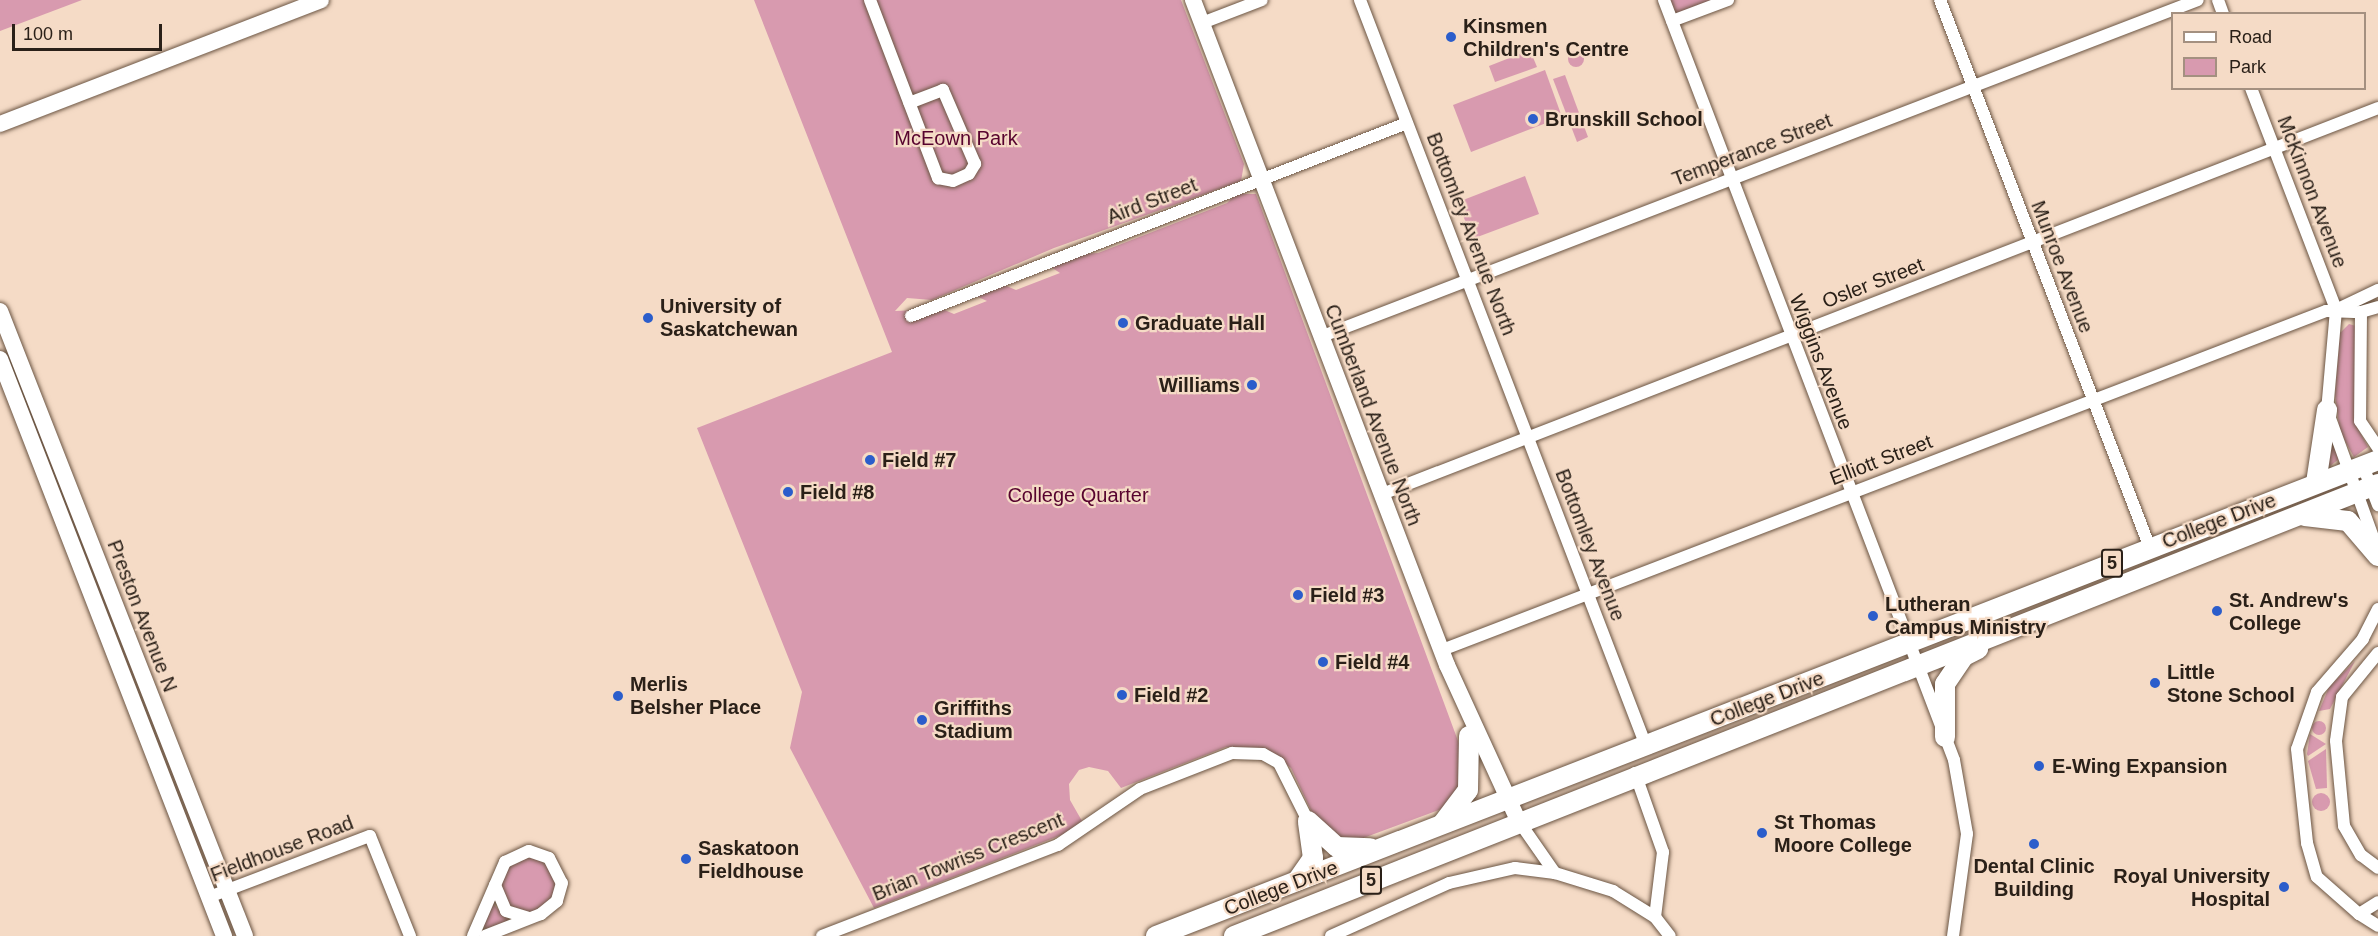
<!DOCTYPE html>
<style>
body{margin:0}
#map{position:relative;width:2378px;height:936px;overflow:hidden;background:#f5dbc6;font-family:Helvetica,sans-serif}
div>[style]{position:absolute}
.green>*{inset:0;background:#d89aaf}
.round{border-radius:50%}
.roads{filter:drop-shadow(0 0 2px #6b5543) drop-shadow(0 0 2px #6b5543)}
.street>*{height:12px;margin:-6px;padding:0 6px;transform-origin:6px;border-radius:6px;background:#fff}
.secondary>*{height:16px;margin:-8px;padding:0 8px;transform-origin:8px;border-radius:8px;background:#fff}
.primary>*{height:20px;margin:-10px;padding:0 10px;transform-origin:10px;border-radius:10px;background:#fff}
.dots>*{width:16px;height:16px;translate:-50% -50%;box-sizing:border-box;border:3px solid #f5dbc6;border-radius:50%}
span{translate:-50% -50%;white-space:nowrap;text-align:center;line-height:1.15;-webkit-text-stroke:4.5px #f5dbc6;paint-order:stroke}
.shield-label span{padding:2px 4px;background:#f5dbc6;border:2px solid;border-radius:4px;-webkit-text-stroke-width:0}
.shield-label{font-size:18px;color:#2a2018;font-weight:700}
.poi-label{font-size:20px;color:#2a2018;font-weight:700}
.left{translate:0 -50%;text-align:left}
.right{translate:-100% -50%;text-align:right}
.park-label{font-size:20px;color:#57032e}
.street-label{font-size:20px;color:#2a2018}
.legend{position:absolute;left:2171px;top:12px;width:195px;height:78px;box-sizing:border-box;background:#f5dbc6;border:2px solid #a49080;margin:0;padding:8px 10px;list-style:none;font-size:18px;color:#2a2018}
.legend li{display:flex;align-items:center;gap:12px;height:30px}
.legend b{width:30px;border:2px solid #a49080}
.scale{position:absolute;left:12px;top:24px;width:150px;height:27px;box-sizing:border-box;border:3px solid #2a2018;border-top:0;padding-left:8px;font-size:18px;line-height:21px;white-space:nowrap;color:#2a2018;-webkit-text-stroke:4px #f5dbc6;paint-order:stroke}
</style>
<div id="map">
<div class="green">
<div style="clip-path:polygon(0 0,82px 0,0 31px)"></div>
<div style="clip-path:polygon(754px 0,1181px 0,1244px 164px,1241px 181px,1054px 248px,932px 300px,907px 298px,895px 311px,942px 309px,954px 314px,987px 301px,976px 296px,1004px 285px,1016px 290px,1060px 273px,1051px 267px,1082px 254px,1098px 253px,1227px 203px,1236px 194px,1256px 194px,1461px 749px,1466px 775px,1447px 807px,1347px 844px,1315px 819px,1291px 768px,1266px 749px,1226px 747px,1121px 788px,1108px 771px,1089px 767px,1079px 770px,1069px 784px,1070px 800px,1082px 821px,1064px 834px,874px 908px,790px 748px,802px 692px,697px 428px,892px 352px)"></div>
<div style="clip-path:polygon(1664px 0,1727px 0,1672px 21px)"></div>
<div style="clip-path:polygon(1530px 50px,1537px 67px,1495px 82px,1489px 66px)"></div>
<div class="round" style="left:1568px;top:51px;width:16px;height:16px"></div>
<div style="clip-path:polygon(1545px 70px,1562px 117px,1471px 152px,1453px 105px)"></div>
<div style="clip-path:polygon(1565px 75px,1588px 137px,1577px 142px,1553px 79px)"></div>
<div style="clip-path:polygon(1525px 176px,1539px 214px,1472px 239px,1458px 202px)"></div>
<div style="clip-path:polygon(2349px 324px,2356px 326px,2357px 427px,2368px 447px,2354px 457px,2340px 432px,2335px 395px,2340px 333px)"></div>
<div style="clip-path:polygon(2331px 433px,2339px 459px,2330px 466px,2326px 464px)"></div>
<div style="clip-path:polygon(2355px 661px,2330px 709px,2319px 711px,2329px 687px)"></div>
<div class="round" style="left:2312px;top:721px;width:14px;height:14px"></div>
<div style="clip-path:polygon(2310px 734px,2326px 744px,2308px 756px,2307px 754px)"></div>
<div style="clip-path:polygon(2326px 749px,2327px 788px,2316px 789px,2308px 761px)"></div>
<div class="round" style="left:2312px;top:793px;width:18px;height:18px"></div>
<div class="round" style="left:501px;top:858px;width:54px;height:54px"></div>
<div style="clip-path:polygon(493px 904px,509px 920px,486px 929px,483px 925px)"></div>
</div>
<div class="roads">
<div class="street">
<div style="left:870px;top:0;width:191px;rotate:69.1deg"></div>
<div style="left:938px;top:178px;width:15px;rotate:11deg"></div>
<div style="left:953px;top:181px;width:17px;rotate:-24deg"></div>
<div style="left:969px;top:174px;width:12px;rotate:-59deg"></div>
<div style="left:975px;top:164px;width:81px;rotate:-113.4deg"></div>
<div style="left:943px;top:90px;width:36px;rotate:159deg"></div>
<div style="left:1360px;top:0;width:799px;rotate:69.02deg"></div>
<div style="left:1664px;top:0;width:813px;rotate:69.11deg"></div>
<div style="left:1954px;top:760px;width:75px;rotate:80deg"></div>
<div style="left:1967px;top:834px;width:103px;rotate:97.8deg"></div>
<div style="left:1940px;top:0;width:587px;rotate:69.03deg"></div>
<div style="left:2218px;top:0;width:15px;rotate:70deg"></div>
<div style="left:1672px;top:21px;width:60px;rotate:-20.6deg"></div>
<div style="left:1202px;top:23px;width:64px;rotate:-21deg"></div>
<div style="left:2251px;top:88px;width:238px;rotate:69deg"></div>
<div style="left:2336px;top:310px;width:100px;rotate:95.1deg"></div>
<div style="left:2327px;top:410px;width:147px;rotate:70.1deg"></div>
<div style="left:2336px;top:310px;width:47px;rotate:-25.5deg"></div>
<div style="left:2361px;top:312px;width:109px;rotate:90.5deg"></div>
<div style="left:2360px;top:421px;width:32px;rotate:56deg"></div>
<div style="left:911px;top:316px;width:532px;rotate:-21.26deg"></div>
<div style="left:1320px;top:337px;width:940px;rotate:-21deg"></div>
<div style="left:2363px;top:466px;width:42px;rotate:69deg"></div>
<div style="left:1382px;top:494px;width:1068px;rotate:-21.18deg"></div>
<div style="left:2378px;top:609px;width:34px;rotate:117deg"></div>
<div style="left:2363px;top:639px;width:70px;rotate:131deg"></div>
<div style="left:2317px;top:692px;width:60px;rotate:109.3deg"></div>
<div style="left:2297px;top:749px;width:95px;rotate:83.9deg"></div>
<div style="left:2307px;top:843px;width:35px;rotate:74deg"></div>
<div style="left:2317px;top:877px;width:56px;rotate:41.4deg"></div>
<div style="left:2359px;top:914px;width:22px;rotate:-32deg"></div>
<div style="left:1442px;top:650px;width:947px;rotate:-20.98deg"></div>
<div style="left:2326px;top:311px;width:35px;rotate:2deg"></div>
<div style="left:2361px;top:312px;width:18px;rotate:-16deg"></div>
<div style="left:2378px;top:653px;width:57px;rotate:129.3deg"></div>
<div style="left:2342px;top:697px;width:44px;rotate:97.8deg"></div>
<div style="left:2336px;top:741px;width:85px;rotate:84.6deg"></div>
<div style="left:2344px;top:826px;width:34px;rotate:60deg"></div>
<div style="left:2361px;top:855px;width:21px;rotate:37deg"></div>
<div style="left:1635px;top:773px;width:84px;rotate:70.5deg"></div>
<div style="left:1663px;top:852px;width:65px;rotate:97deg"></div>
<div style="left:1518px;top:820px;width:65px;rotate:55.1deg"></div>
<div style="left:495px;top:885px;width:28px;rotate:67deg"></div>
<div style="left:506px;top:911px;width:24px;rotate:17deg"></div>
<div style="left:209px;top:897px;width:172px;rotate:-20.8deg"></div>
<div style="left:370px;top:836px;width:108px;rotate:68.2deg"></div>
<div style="left:2359px;top:914px;width:22px;rotate:32deg"></div>
<div style="left:473px;top:936px;width:81px;rotate:-66.6deg"></div>
<div style="left:505px;top:862px;width:26px;rotate:-25deg"></div>
<div style="left:529px;top:851px;width:21px;rotate:19deg"></div>
<div style="left:549px;top:858px;width:28px;rotate:63deg"></div>
<div style="left:562px;top:883px;width:19px;rotate:106deg"></div>
<div style="left:557px;top:901px;width:21px;rotate:141deg"></div>
<div style="left:541px;top:914px;width:60px;rotate:158.6deg"></div>
<div style="left:822px;top:936px;width:253px;rotate:-21.1deg"></div>
<div style="left:1058px;top:845px;width:99px;rotate:-34.3deg"></div>
<div style="left:1140px;top:789px;width:99px;rotate:-21.4deg"></div>
<div style="left:1232px;top:753px;width:31px;rotate:2deg"></div>
<div style="left:1263px;top:754px;width:18px;rotate:29deg"></div>
<div style="left:1279px;top:763px;width:65px;rotate:63.4deg"></div>
<div style="left:1331px;top:936px;width:129px;rotate:-24.2deg"></div>
<div style="left:1449px;top:883px;width:68px;rotate:-12.8deg"></div>
<div style="left:1515px;top:868px;width:40px;rotate:7.1deg"></div>
<div style="left:1555px;top:873px;width:61px;rotate:17.2deg"></div>
<div style="left:1613px;top:891px;width:49px;rotate:31.8deg"></div>
<div style="left:1655px;top:917px;width:24px;rotate:52deg"></div>
</div>
<div class="secondary">
<div style="left:1193px;top:0;width:712px;rotate:69.1deg"></div>
<div style="left:1447px;top:665px;width:170px;rotate:65.4deg"></div>
<div style="left:0;top:124px;width:344px;rotate:-21.1deg"></div>
<div style="left:0;top:311px;width:671px;rotate:68.59deg"></div>
<div style="left:0;top:359px;width:619px;rotate:68.78deg"></div>
</div>
<div class="primary">
<div style="left:2316px;top:483px;width:74px;rotate:-81.4deg"></div>
<div style="left:2305px;top:516px;width:43px;rotate:6.6deg"></div>
<div style="left:2348px;top:521px;width:46px;rotate:49.4deg"></div>
<div style="left:1945px;top:737px;width:53px;rotate:-90deg"></div>
<div style="left:1945px;top:684px;width:34px;rotate:-56deg"></div>
<div style="left:1964px;top:656px;width:16px;rotate:-27deg"></div>
<div style="left:1308px;top:821px;width:39px;rotate:42deg"></div>
<div style="left:1337px;top:847px;width:33px;rotate:2deg"></div>
<div style="left:1443px;top:823px;width:41px;rotate:-52.9deg"></div>
<div style="left:1468px;top:790px;width:54px;rotate:-88.9deg"></div>
<div style="left:1297px;top:881px;width:28px;rotate:-55deg"></div>
<div style="left:1313px;top:858px;width:35px;rotate:-98deg"></div>
<div style="left:1156px;top:936px;width:1311px;rotate:-21.28deg"></div>
<div style="left:1234px;top:936px;width:1230px;rotate:-21.56deg"></div>
</div>
</div>
<div class="dots">
<div style="left:1451px;top:37px;background:#2b5dcb"></div>
<div style="left:1533px;top:119px;background:#2b5dcb"></div>
<div style="left:648px;top:318px;background:#2b5dcb"></div>
<div style="left:1123px;top:323px;background:#2b5dcb"></div>
<div style="left:1252px;top:385px;background:#2b5dcb"></div>
<div style="left:870px;top:460px;background:#2b5dcb"></div>
<div style="left:788px;top:492px;background:#2b5dcb"></div>
<div style="left:1298px;top:595px;background:#2b5dcb"></div>
<div style="left:2217px;top:611px;background:#2b5dcb"></div>
<div style="left:1873px;top:616px;background:#2b5dcb"></div>
<div style="left:1323px;top:662px;background:#2b5dcb"></div>
<div style="left:2155px;top:683px;background:#2b5dcb"></div>
<div style="left:1122px;top:695px;background:#2b5dcb"></div>
<div style="left:618px;top:696px;background:#2b5dcb"></div>
<div style="left:922px;top:720px;background:#2b5dcb"></div>
<div style="left:2039px;top:766px;background:#2b5dcb"></div>
<div style="left:1762px;top:833px;background:#2b5dcb"></div>
<div style="left:2034px;top:844px;background:#2b5dcb"></div>
<div style="left:686px;top:859px;background:#2b5dcb"></div>
<div style="left:2284px;top:887px;background:#2b5dcb"></div>
</div>
<div class="shield-label">
<span style="left:2112px;top:563px">5</span>
<span style="left:1371px;top:880px">5</span>
</div>
<div class="poi-label">
<span class="left" style="left:1463px;top:38px">Kinsmen<br>Children's Centre</span>
<span class="left" style="left:1545px;top:119px">Brunskill School</span>
<span class="left" style="left:660px;top:318px">University of<br>Saskatchewan</span>
<span class="left" style="left:1135px;top:323px">Graduate Hall</span>
<span class="right" style="left:1240px;top:385px">Williams</span>
<span class="left" style="left:882px;top:460px">Field #7</span>
<span class="left" style="left:800px;top:492px">Field #8</span>
<span class="left" style="left:1310px;top:595px">Field #3</span>
<span class="left" style="left:2229px;top:612px">St. Andrew's<br>College</span>
<span class="left" style="left:1885px;top:616px">Lutheran<br>Campus Ministry</span>
<span class="left" style="left:1335px;top:662px">Field #4</span>
<span class="left" style="left:2167px;top:684px">Little<br>Stone School</span>
<span class="left" style="left:630px;top:696px">Merlis<br>Belsher Place</span>
<span class="left" style="left:1134px;top:695px">Field #2</span>
<span class="left" style="left:934px;top:720px">Griffiths<br>Stadium</span>
<span class="left" style="left:2052px;top:766px">E-Wing Expansion</span>
<span class="left" style="left:1774px;top:834px">St Thomas<br>Moore College</span>
<span class="left" style="left:698px;top:860px">Saskatoon<br>Fieldhouse</span>
<span style="left:2034px;top:878px">Dental Clinic<br>Building</span>
<span class="right" style="left:2270px;top:888px">Royal University<br>Hospital</span>
</div>
<div class="park-label">
<span style="left:956px;top:138px">McEown Park</span>
<span style="left:1078px;top:495px">College Quarter</span>
</div>
<div class="street-label">
<span style="left:1752px;top:150px;rotate:-21deg">Temperance Street</span>
<span style="left:2312px;top:192px;rotate:69deg">McKinnon Avenue</span>
<span style="left:1152px;top:201px;rotate:-21deg">Aird Street</span>
<span style="left:1471px;top:234px;rotate:69deg">Bottomley Avenue North</span>
<span style="left:2062px;top:267px;rotate:69deg">Munroe Avenue</span>
<span style="left:1873px;top:283px;rotate:-21deg">Osler Street</span>
<span style="left:1821px;top:362px;rotate:69deg">Wiggins Avenue</span>
<span style="left:1373px;top:415px;rotate:69deg">Cumberland Avenue North</span>
<span style="left:1881px;top:460px;rotate:-21deg">Elliott Street</span>
<span style="left:2219px;top:521px;rotate:-21deg">College Drive</span>
<span style="left:1590px;top:545px;rotate:69deg">Bottomley Avenue</span>
<span style="left:142px;top:616px;rotate:69deg">Preston Avenue N</span>
<span style="left:1767px;top:699px;rotate:-21deg">College Drive</span>
<span style="left:282px;top:849px;rotate:-21deg">Fieldhouse Road</span>
<span style="left:968px;top:857px;rotate:-22deg">Brian Towriss Crescent</span>
<span style="left:1281px;top:888px;rotate:-21deg">College Drive</span>
</div>
<ul class="legend">
<li><b style="height:8px;background:#fff"></b>Road</li>
<li><b style="height:16px;background:#d89aaf"></b>Park</li>
</ul>
<div class="scale">100 m</div>
</div>
